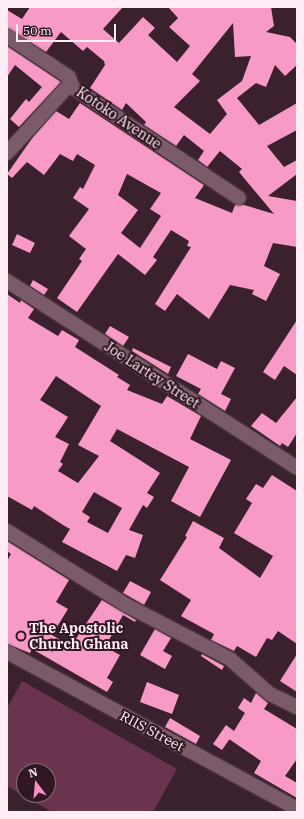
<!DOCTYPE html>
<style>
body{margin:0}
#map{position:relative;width:304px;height:819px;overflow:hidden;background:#3b212d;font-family:"IBM Plex Serif",serif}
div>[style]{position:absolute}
.green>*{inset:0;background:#6a344f}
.building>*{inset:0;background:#f79bc6}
.roads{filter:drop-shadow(0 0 1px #563f4b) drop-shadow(0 0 1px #563f4b)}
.street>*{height:14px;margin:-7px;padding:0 7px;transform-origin:7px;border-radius:7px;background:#7b5b69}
.dots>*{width:11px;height:11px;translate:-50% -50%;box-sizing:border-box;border:2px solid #311723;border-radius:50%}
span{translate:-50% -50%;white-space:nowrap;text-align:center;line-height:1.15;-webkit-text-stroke:4px #311723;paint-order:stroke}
.street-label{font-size:14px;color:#ffecf4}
.poi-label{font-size:14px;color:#ffecf4;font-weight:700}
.left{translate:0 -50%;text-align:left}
.frame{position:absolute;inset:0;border:8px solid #ffecf4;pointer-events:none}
.north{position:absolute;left:16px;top:763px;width:40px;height:40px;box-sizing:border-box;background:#311723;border:1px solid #836c77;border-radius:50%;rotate:344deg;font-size:11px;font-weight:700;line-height:16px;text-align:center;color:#ffecf4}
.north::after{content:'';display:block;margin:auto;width:14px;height:18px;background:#fc8fc3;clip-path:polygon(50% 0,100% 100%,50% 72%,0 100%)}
.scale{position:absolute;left:16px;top:24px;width:100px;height:18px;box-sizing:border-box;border:2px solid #ffecf4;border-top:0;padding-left:5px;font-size:12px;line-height:14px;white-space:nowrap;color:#ffecf4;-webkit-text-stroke:3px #311723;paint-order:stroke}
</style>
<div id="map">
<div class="green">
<div style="clip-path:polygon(evenodd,22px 681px,177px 769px,153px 812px,52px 812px,7px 786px,7px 708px,22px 681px,24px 771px,48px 771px,48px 795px,24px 795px,24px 771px)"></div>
</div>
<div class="building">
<div style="clip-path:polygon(evenodd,30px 7px,123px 7px,103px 29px,119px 43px,143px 17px,155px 28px,148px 35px,177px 62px,190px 46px,169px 27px,178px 18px,168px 7px,271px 7px,274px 26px,266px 32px,290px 37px,297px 44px,297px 65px,285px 76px,275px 65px,266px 87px,256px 83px,237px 98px,259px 125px,297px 103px,297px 130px,267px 146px,284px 167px,297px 160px,297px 174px,268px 196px,297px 201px,297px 247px,273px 243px,264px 266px,280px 274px,266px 301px,252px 294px,254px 290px,230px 285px,209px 319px,177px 294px,165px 311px,155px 304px,191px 247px,187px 246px,189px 241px,171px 230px,153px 257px,157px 260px,145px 275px,118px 254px,77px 312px,57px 298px,82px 261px,79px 259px,86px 249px,69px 236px,89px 209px,73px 198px,80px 187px,83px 189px,95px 165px,77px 154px,73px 161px,60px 154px,44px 175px,27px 162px,12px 178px,7px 174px,33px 137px,56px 111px,69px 119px,80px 103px,204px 185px,195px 198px,232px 213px,235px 205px,244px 205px,274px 214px,239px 172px,242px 169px,220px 151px,207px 167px,198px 160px,204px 151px,184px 135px,176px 146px,144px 125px,146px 122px,126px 103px,122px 110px,90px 88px,105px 65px,104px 61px,87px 47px,83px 51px,61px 32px,46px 52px,7px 28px,7px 10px,22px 19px,30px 7px,233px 23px,235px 57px,251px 56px,242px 81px,217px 100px,227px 114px,210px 134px,174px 107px,200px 81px,192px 74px,233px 23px,30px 7px,127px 174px,161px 193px,150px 209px,161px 216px,140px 248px,121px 233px,138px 210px,118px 195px,127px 174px)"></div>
<div style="clip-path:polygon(7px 46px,61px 82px,19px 127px,10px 119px,26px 99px,29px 102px,42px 87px,15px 65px,7px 77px)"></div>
<div style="clip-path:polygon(17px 234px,35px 243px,30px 253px,12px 245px)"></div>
<div style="clip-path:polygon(33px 280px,48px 289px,44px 295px,30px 286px)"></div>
<div style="clip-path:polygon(evenodd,7px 294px,20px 303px,21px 300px,34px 309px,28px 318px,58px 336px,62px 330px,79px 340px,75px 347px,119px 375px,117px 377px,130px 385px,127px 390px,162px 404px,167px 396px,201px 416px,190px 439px,231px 460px,200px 517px,171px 501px,189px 467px,117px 429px,110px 441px,160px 473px,147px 493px,154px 497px,147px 508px,143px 505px,129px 530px,143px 535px,135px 558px,126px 555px,117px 571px,62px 542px,70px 529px,63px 525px,34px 506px,32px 510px,7px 496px,7px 294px,56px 376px,101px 406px,78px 445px,99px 456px,78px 483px,58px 471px,63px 464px,60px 462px,69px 444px,55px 437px,68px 417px,40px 400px,56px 376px,7px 294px,94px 492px,122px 508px,108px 533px,87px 522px,90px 517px,82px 512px,94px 492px)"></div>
<div style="clip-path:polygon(297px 320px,297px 375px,284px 366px,275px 380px,263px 372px)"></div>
<div style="clip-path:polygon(110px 326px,129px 337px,123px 346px,105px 334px)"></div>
<div style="clip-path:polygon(133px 348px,171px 367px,168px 374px,132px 351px)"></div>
<div style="clip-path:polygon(188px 354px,217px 369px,221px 361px,235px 368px,221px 394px,231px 399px,225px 411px,198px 394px,201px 389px,176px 376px)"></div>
<div style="clip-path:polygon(297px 397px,297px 433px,288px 447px,282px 443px,280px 446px,251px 426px,262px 413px,276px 423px)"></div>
<div style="clip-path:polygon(272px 475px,297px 491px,297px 644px,278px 631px,272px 640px,267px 638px,256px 657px,237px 646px,234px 651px,211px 640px,214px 634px,181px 616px,191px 600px,160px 580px,187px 537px,185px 536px,193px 521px,224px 538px,219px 548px,260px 578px,273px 556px,234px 533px,252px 503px,246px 499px,256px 484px,263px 488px)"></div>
<div style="clip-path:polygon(7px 541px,69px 580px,56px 602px,68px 609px,52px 635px,71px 646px,102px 600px,136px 620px,135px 622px,123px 615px,105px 647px,120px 655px,107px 678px,113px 682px,107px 692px,32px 649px,30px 653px,7px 644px,7px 561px,11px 554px,7px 551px)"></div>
<div style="clip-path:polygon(130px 581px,151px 592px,144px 605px,123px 593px)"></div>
<div style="clip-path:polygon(155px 629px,171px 638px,163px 651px,172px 656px,165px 669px,140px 655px)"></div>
<div style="clip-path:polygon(202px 654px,224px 666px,222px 670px,201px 656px)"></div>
<div style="clip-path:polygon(297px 654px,297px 692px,280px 681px)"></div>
<div style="clip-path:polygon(147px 682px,179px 695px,172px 714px,140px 702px)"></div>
<div style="clip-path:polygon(256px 693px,268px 703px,264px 709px,297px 729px,297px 759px,285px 776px,297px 783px,297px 798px,254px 773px,261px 761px,229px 739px,231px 737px,222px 750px,213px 744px,226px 725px,234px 731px,245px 713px,238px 708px,244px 698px,251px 703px)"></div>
<div style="clip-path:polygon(170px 718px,200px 736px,196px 744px,165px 727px)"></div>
</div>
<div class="roads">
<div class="street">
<div style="left:7px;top:36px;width:74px;rotate:33.5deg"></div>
<div style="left:69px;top:77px;width:6px;rotate:72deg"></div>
<div style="left:71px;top:83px;width:3px;rotate:135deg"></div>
<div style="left:69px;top:85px;width:204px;rotate:33.6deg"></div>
<div style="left:7px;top:153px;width:92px;rotate:-47.6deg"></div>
<div style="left:7px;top:281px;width:345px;rotate:32.8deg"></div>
<div style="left:7px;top:531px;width:140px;rotate:31.9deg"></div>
<div style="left:126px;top:605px;width:117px;rotate:27.4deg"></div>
<div style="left:230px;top:659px;width:53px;rotate:41.2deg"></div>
<div style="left:270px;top:694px;width:30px;rotate:26deg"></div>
<div style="left:7px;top:652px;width:330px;rotate:28.4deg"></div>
</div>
</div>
<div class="dots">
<div style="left:21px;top:636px;background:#fc8fc3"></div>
</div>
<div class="street-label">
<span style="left:119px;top:118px;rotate:34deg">Kotoko Avenue</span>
<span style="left:152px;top:375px;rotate:33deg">Joe Lartey Street</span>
<span style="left:152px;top:731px;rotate:28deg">RIIS Street</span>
</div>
<div class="poi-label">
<span class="left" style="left:29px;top:636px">The Apostolic<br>Church Ghana</span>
</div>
<div class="frame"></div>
<div class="north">N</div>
<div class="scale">50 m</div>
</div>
